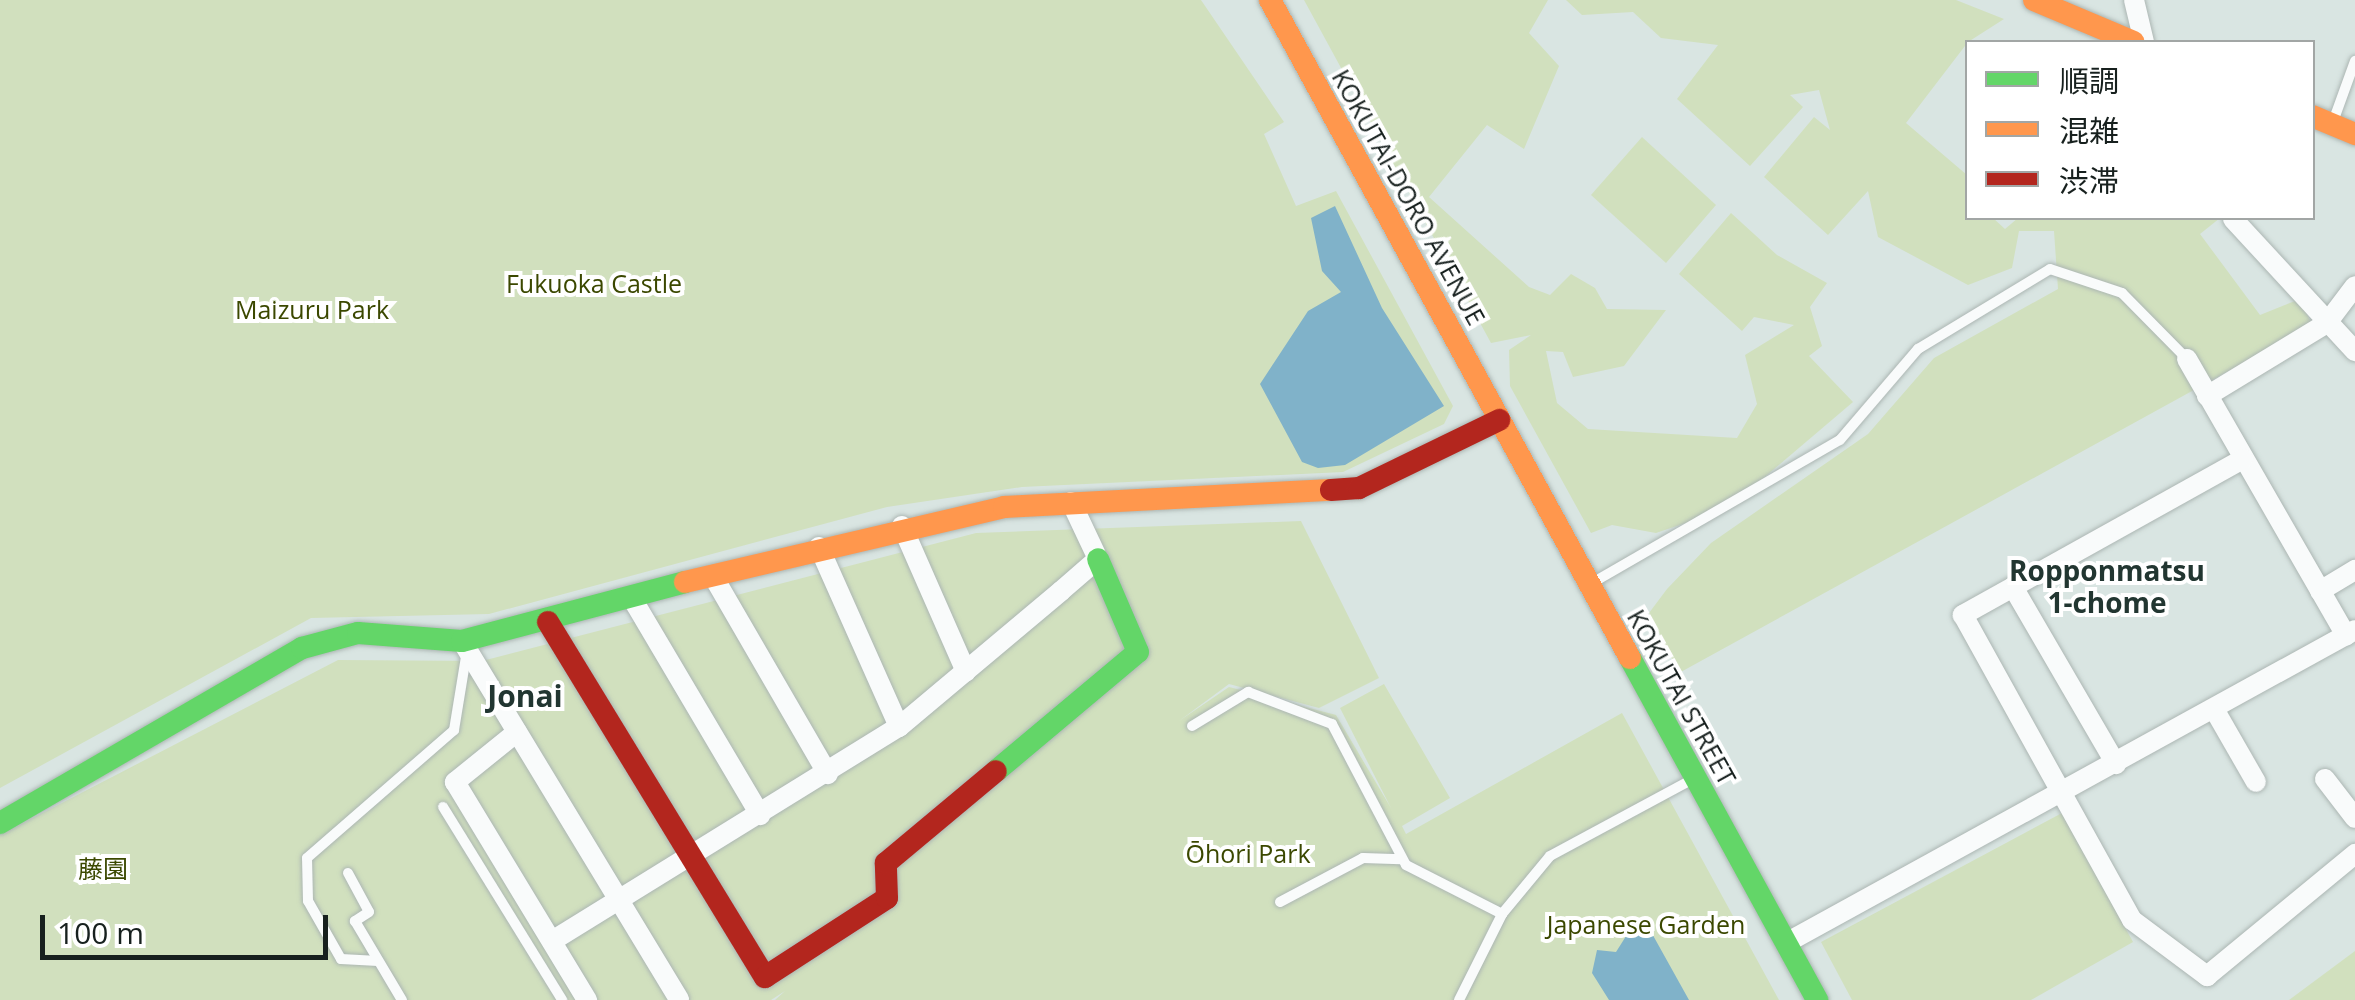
<!DOCTYPE html>
<meta charset="utf-8">
<style>
body{margin:0}
#map{position:relative;width:2355px;height:1000px;overflow:hidden;background:#d9e5e2;font-family:"Open Sans","Noto Sans JP",sans-serif}
div>[style]{position:absolute}
.green>*{inset:0;background:#d1e0be}
.water>*{inset:0;background:#80b2c9}
.roads{filter:drop-shadow(0 0 2px #acb6b3) drop-shadow(0 0 2px #acb6b3)}
.lane>*{height:10px;margin:-5px;padding:0 5px;transform-origin:5px;border-radius:5px;background:#f9fbfb}
.street>*{height:20px;margin:-10px;padding:0 10px;transform-origin:10px;border-radius:10px;background:#f9fbfb}
.fast>*{height:22px;margin:-11px;padding:0 11px;transform-origin:11px;border-radius:11px;background:#63d668}
.slow>*{height:22px;margin:-11px;padding:0 11px;transform-origin:11px;border-radius:11px;background:#ff974d}
.jam>*{height:22px;margin:-11px;padding:0 11px;transform-origin:11px;border-radius:11px;background:#b3261e}
span{translate:-50% -50%;white-space:nowrap;text-align:center;line-height:1.15;-webkit-text-stroke:8px #fff;paint-order:stroke}
.street-label{font-size:25px;color:#17201e}
.park-label{font-size:25px;color:#3b4800}
.neighbourhood-label{font-size:28px;color:#223631;font-weight:700}
.quarter-label{font-size:30px;color:#223631;font-weight:700}
.legend{position:absolute;left:1965px;top:40px;width:350px;height:180px;box-sizing:border-box;background:#fff;border:2px solid #a2a6a5;margin:0;padding:12px 18px;list-style:none;font-size:30px;color:#17201e}
.legend li{display:flex;align-items:center;gap:20px;height:50px}
.legend b{width:50px;border:2px solid #a2a6a5}
.scale{position:absolute;left:40px;top:915px;width:288px;height:45px;box-sizing:border-box;border:5px solid #17201e;border-top:0;padding-left:12px;font-size:30px;line-height:35px;white-space:nowrap;color:#17201e;-webkit-text-stroke:8px #fff;paint-order:stroke}
</style>
<div id="map">
<div class="green">
<div style="clip-path:polygon(0 0,1201px 0,1284px 122px,1264px 134px,1296px 206px,1336px 191px,1453px 406px,1444px 424px,1343px 472px,1022px 487px,887px 507px,489px 614px,311px 618px,0 788px)"></div>
<div style="clip-path:polygon(1304px 0,1548px 0,1529px 33px,1559px 66px,1524px 149px,1487px 125px,1429px 197px,1529px 287px,1550px 295px,1571px 274px,1595px 288px,1607px 309px,1666px 310px,1624px 366px,1573px 377px,1563px 352px,1546px 351px,1557px 403px,1588px 429px,1737px 438px,1757px 404px,1745px 355px,1794px 325px,1754px 317px,1742px 331px,1679px 274px,1731px 213px,1777px 255px,1827px 283px,1810px 307px,1822px 346px,1809px 356px,1853px 402px,1727px 509px,1656px 533px,1612px 525px,1591px 533px,1510px 386px,1509px 350px,1531px 335px,1491px 343px)"></div>
<div style="clip-path:polygon(1566px 0,1956px 0,2004px 19px,1968px 42px,1906px 123px,1967px 175px,1968px 218px,1993px 218px,2005px 229px,2018px 218px,2220px 218px,2200px 234px,2260px 315px,2300px 299px,2312px 325px,1679px 673px,1649px 613px,1667px 589px,1711px 543px,1868px 434px,1934px 358px,2058px 289px,2054px 231px,2019px 231px,2012px 268px,1968px 285px,1878px 237px,1868px 191px,1828px 235px,1764px 177px,1814px 117px,1830px 130px,1819px 90px,1790px 95px,1803px 107px,1750px 166px,1677px 99px,1718px 45px,1661px 38px,1633px 12px,1582px 15px)"></div>
<div style="clip-path:polygon(1642px 137px,1716px 205px,1666px 263px,1591px 195px)"></div>
<div style="clip-path:polygon(1301px 521px,1379px 678px,1319px 708px,1229px 684px,1179px 721px,1229px 687px,1336px 715px,1391px 808px,1340px 708px,1384px 684px,1450px 798px,1402px 826px,1406px 834px,1622px 713px,1779px 1000px,775px 1000px,785px 991px,771px 1000px,0 1000px,0 835px,338px 660px,482px 661px,976px 533px)"></div>
<div style="clip-path:polygon(2062px 813px,2133px 942px,2031px 1000px,1852px 1000px,1821px 942px)"></div>
<div style="clip-path:polygon(2355px 951px,2355px 1000px,2289px 1000px)"></div>
</div>
<div class="water">
<div style="clip-path:polygon(1335px 206px,1382px 308px,1444px 406px,1345px 465px,1318px 468px,1302px 462px,1260px 384px,1308px 311px,1341px 292px,1322px 271px,1311px 218px)"></div>
<div style="clip-path:polygon(1650px 930px,1689px 1000px,1609px 1000px,1592px 973px,1597px 950px,1616px 952px,1628px 933px)"></div>
</div>
<div class="roads">
<div class="lane">
<div style="left:2334px;top:119px;width:62px;rotate:-70.1deg"></div>
<div style="left:1592px;top:583px;width:286px;rotate:-30deg"></div>
<div style="left:1840px;top:440px;width:120px;rotate:-49.4deg"></div>
<div style="left:1918px;top:349px;width:154px;rotate:-31.2deg"></div>
<div style="left:2050px;top:269px;width:76px;rotate:18.4deg"></div>
<div style="left:2122px;top:293px;width:93px;rotate:45.4deg"></div>
<div style="left:1192px;top:726px;width:66px;rotate:-31.3deg"></div>
<div style="left:1248px;top:692px;width:90px;rotate:20.9deg"></div>
<div style="left:1332px;top:724px;width:159px;rotate:62.3deg"></div>
<div style="left:1406px;top:865px;width:108px;rotate:27deg"></div>
<div style="left:443px;top:807px;width:227px;rotate:58.3deg"></div>
<div style="left:348px;top:873px;width:44px;rotate:61.7deg"></div>
<div style="left:369px;top:912px;width:17px;rotate:147deg"></div>
<div style="left:355px;top:921px;width:92px;rotate:59.3deg"></div>
<div style="left:1280px;top:902px;width:94px;rotate:-27.9deg"></div>
<div style="left:1363px;top:858px;width:38px;rotate:2deg"></div>
<div style="left:378px;top:961px;width:37px;rotate:-177deg"></div>
<div style="left:341px;top:959px;width:67px;rotate:-119.6deg"></div>
<div style="left:308px;top:901px;width:43px;rotate:-91.3deg"></div>
<div style="left:307px;top:858px;width:195px;rotate:-41deg"></div>
<div style="left:454px;top:730px;width:74px;rotate:-80.7deg"></div>
<div style="left:1459px;top:1000px;width:96px;rotate:-63.4deg"></div>
<div style="left:1502px;top:914px;width:75px;rotate:-50.4deg"></div>
<div style="left:1550px;top:856px;width:165px;rotate:-28.3deg"></div>
</div>
<div class="street">
<div style="left:2134px;top:0;width:43px;rotate:76.6deg"></div>
<div style="left:2233px;top:219px;width:180px;rotate:47.3deg"></div>
<div style="left:2187px;top:359px;width:319px;rotate:60.1deg"></div>
<div style="left:2207px;top:396px;width:140px;rotate:-31.3deg"></div>
<div style="left:2327px;top:323px;width:46px;rotate:-52.9deg"></div>
<div style="left:2243px;top:459px;width:321px;rotate:150.9deg"></div>
<div style="left:1963px;top:615px;width:349px;rotate:61deg"></div>
<div style="left:2132px;top:920px;width:94px;rotate:36.7deg"></div>
<div style="left:2207px;top:976px;width:192px;rotate:-39.5deg"></div>
<div style="left:902px;top:526px;width:159px;rotate:66.3deg"></div>
<div style="left:819px;top:547px;width:197px;rotate:66deg"></div>
<div style="left:713px;top:576px;width:229px;rotate:59.9deg"></div>
<div style="left:2013px;top:587px;width:205px;rotate:59.8deg"></div>
<div style="left:2320px;top:591px;width:41px;rotate:-31deg"></div>
<div style="left:633px;top:600px;width:250px;rotate:59.4deg"></div>
<div style="left:462px;top:641px;width:419px;rotate:58.8deg"></div>
<div style="left:2214px;top:709px;width:84px;rotate:60.1deg"></div>
<div style="left:517px;top:732px;width:80px;rotate:141.1deg"></div>
<div style="left:455px;top:782px;width:255px;rotate:58.8deg"></div>
<div style="left:2325px;top:779px;width:49px;rotate:52.4deg"></div>
<div style="left:552px;top:941px;width:408px;rotate:-31.7deg"></div>
<div style="left:899px;top:727px;width:212px;rotate:-40deg"></div>
<div style="left:1061px;top:591px;width:49px;rotate:-40.9deg"></div>
<div style="left:1098px;top:559px;width:63px;rotate:-115.3deg"></div>
<div style="left:1786px;top:943px;width:649px;rotate:-28.81deg"></div>
</div>
<div class="fast">
<div style="left:1630px;top:658px;width:390px;rotate:61.3deg"></div>
<div style="left:996px;top:771px;width:185px;rotate:-40deg"></div>
<div style="left:1138px;top:652px;width:101px;rotate:-113.3deg"></div>
<div style="left:0;top:823px;width:349px;rotate:-30.1deg"></div>
<div style="left:302px;top:648px;width:58px;rotate:-15deg"></div>
<div style="left:358px;top:633px;width:104px;rotate:4.4deg"></div>
<div style="left:462px;top:641px;width:231px;rotate:-14.8deg"></div>
</div>
<div class="slow">
<div style="left:1270px;top:0;width:750px;rotate:61.32deg"></div>
<div style="left:2034px;top:0;width:108px;rotate:22.8deg"></div>
<div style="left:2312px;top:116px;width:47px;rotate:22.7deg"></div>
<div style="left:685px;top:582px;width:328px;rotate:-13.2deg"></div>
<div style="left:1004px;top:507px;width:327px;rotate:-3deg"></div>
</div>
<div class="jam">
<div style="left:1331px;top:490px;width:28px;rotate:-4deg"></div>
<div style="left:1359px;top:488px;width:156px;rotate:-25.9deg"></div>
<div style="left:548px;top:622px;width:416px;rotate:58.6deg"></div>
<div style="left:765px;top:977px;width:145px;rotate:-32.9deg"></div>
<div style="left:887px;top:898px;width:35px;rotate:-92deg"></div>
<div style="left:886px;top:863px;width:143px;rotate:-39.9deg"></div>
</div>
</div>
<div class="street-label">
<span style="left:1409px;top:197px;rotate:61deg">KOKUTAI-DORO AVENUE</span>
<span style="left:1682px;top:697px;rotate:61deg">KOKUTAI STREET</span>
</div>
<div class="park-label">
<span style="left:594px;top:283px">Fukuoka Castle</span>
<span style="left:312px;top:309px">Maizuru Park</span>
<span style="left:1248px;top:853px">Ōhori Park</span>
<span style="left:103px;top:868px">藤園</span>
<span style="left:1646px;top:924px">Japanese Garden</span>
</div>
<div class="neighbourhood-label">
<span style="left:2107px;top:586px">Ropponmatsu<br>1-chome</span>
</div>
<div class="quarter-label">
<span style="left:525px;top:696px">Jonai</span>
</div>
<ul class="legend">
<li><b style="height:12px;background:#63d668"></b>順調</li>
<li><b style="height:12px;background:#ff974d"></b>混雑</li>
<li><b style="height:12px;background:#b3261e"></b>渋滞</li>
</ul>
<div class="scale">100 m</div>
</div>
